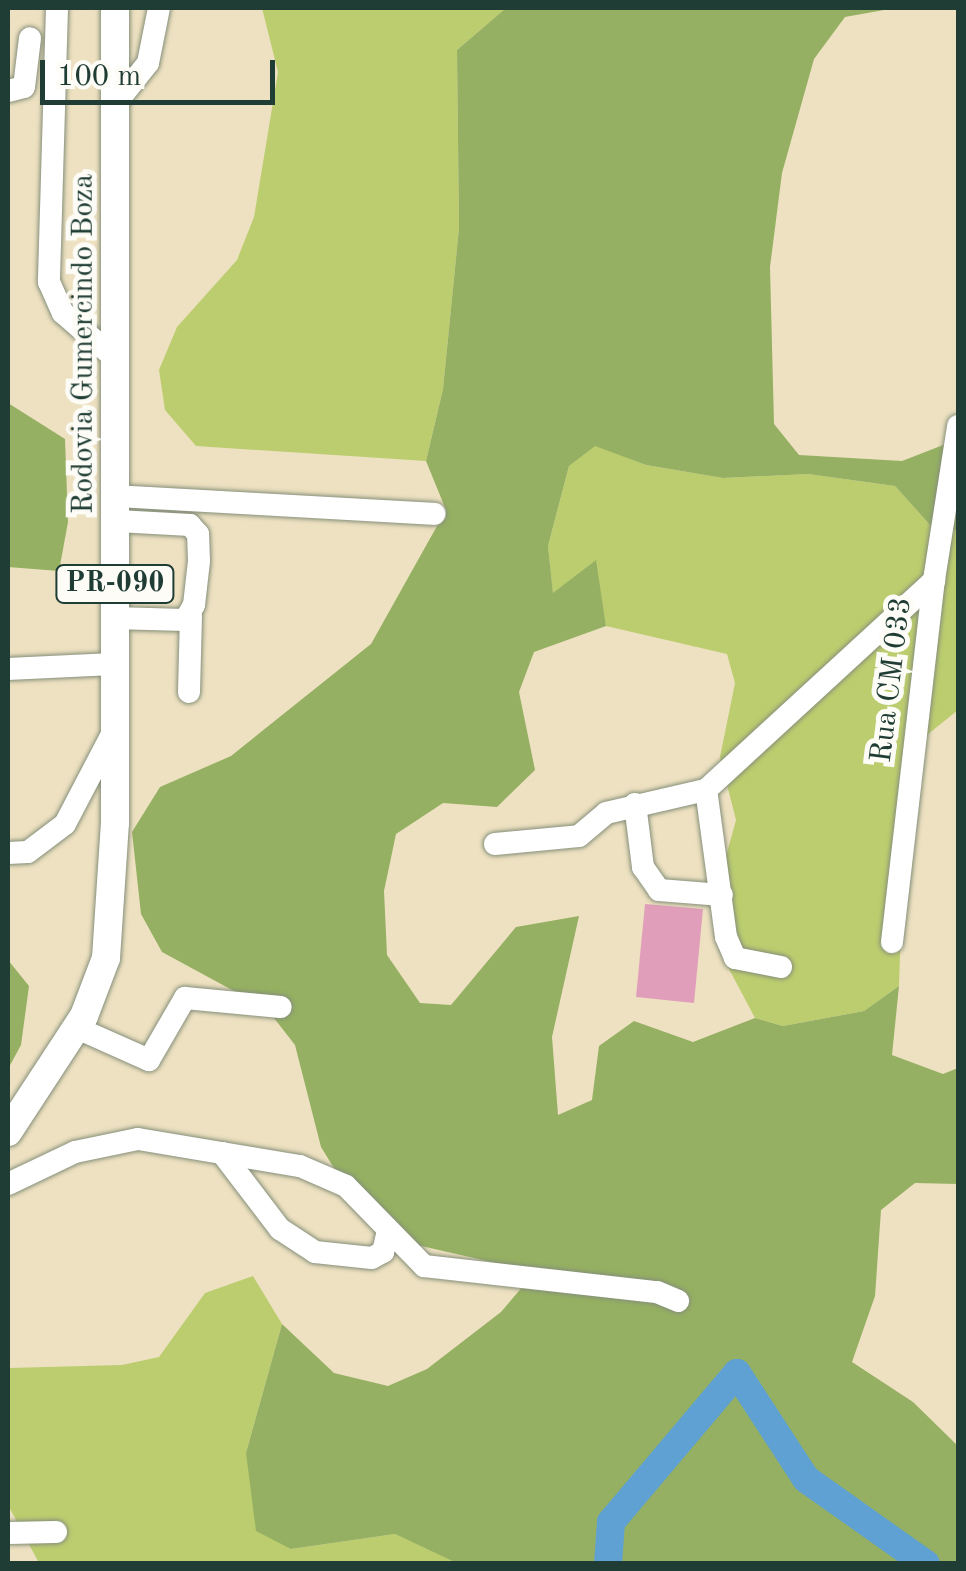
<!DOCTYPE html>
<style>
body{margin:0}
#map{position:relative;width:966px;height:1571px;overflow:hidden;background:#ede1c1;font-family:"Old Standard TT",serif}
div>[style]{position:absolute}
.green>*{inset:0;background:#bccd6f}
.forest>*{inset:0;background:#95b062}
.river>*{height:28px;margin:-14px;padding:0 14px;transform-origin:14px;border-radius:14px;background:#5fa1d3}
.building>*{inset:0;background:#e19eba}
.roads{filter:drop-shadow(0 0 2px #868f7a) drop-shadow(0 0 2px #868f7a)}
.minor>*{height:22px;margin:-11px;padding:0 11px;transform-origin:11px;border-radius:11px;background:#fff}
.major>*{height:28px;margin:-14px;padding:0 14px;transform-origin:14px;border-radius:14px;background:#fff}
span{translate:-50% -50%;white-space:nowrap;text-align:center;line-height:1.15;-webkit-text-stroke:10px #fdfcf7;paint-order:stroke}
.shield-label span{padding:2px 8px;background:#fdfcf7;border:2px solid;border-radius:8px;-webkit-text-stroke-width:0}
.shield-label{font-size:28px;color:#1f3d34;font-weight:700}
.street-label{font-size:30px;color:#1f3d34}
.frame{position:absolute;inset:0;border:10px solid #1f3d34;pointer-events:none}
.scale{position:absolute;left:40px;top:60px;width:235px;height:45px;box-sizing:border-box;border:5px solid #1f3d34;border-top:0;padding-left:12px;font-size:30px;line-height:35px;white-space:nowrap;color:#1f3d34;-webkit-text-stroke:8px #fdfcf7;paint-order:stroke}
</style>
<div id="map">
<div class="green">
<div style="clip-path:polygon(262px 8px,506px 8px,457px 50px,459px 228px,443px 389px,426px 461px,196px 446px,165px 410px,159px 370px,177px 327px,237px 260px,254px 217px,278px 72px)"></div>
<div style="clip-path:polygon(595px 445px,646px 465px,723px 478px,808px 474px,895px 486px,931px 526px,958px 531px,958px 710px,922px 739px,902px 896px,899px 986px,864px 1011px,783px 1026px,755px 1018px,719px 950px,715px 896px,736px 820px,720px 757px,735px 683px,727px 654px,606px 626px,595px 561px,553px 594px,548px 546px,569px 466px)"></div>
<div style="clip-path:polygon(253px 1276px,282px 1324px,246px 1453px,291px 1549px,395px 1534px,459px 1563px,39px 1563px,8px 1505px,8px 1368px,122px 1365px,159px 1357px,205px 1293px)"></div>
</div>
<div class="forest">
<div style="clip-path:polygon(506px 8px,895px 8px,845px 17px,814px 59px,782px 173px,770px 267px,774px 424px,799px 455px,902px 461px,951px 442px,958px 416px,958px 531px,931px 526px,895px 486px,808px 474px,723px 478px,646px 465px,595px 446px,569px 466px,548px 546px,553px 593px,596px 560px,606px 626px,534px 652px,519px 692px,535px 770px,497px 807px,443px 803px,396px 834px,384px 891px,387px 955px,420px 1003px,451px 1005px,516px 927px,579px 916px,552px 1037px,558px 1115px,592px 1100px,599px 1046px,634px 1021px,693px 1042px,755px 1018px,783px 1026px,864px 1011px,899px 986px,892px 1055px,943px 1074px,958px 1068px,958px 1184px,915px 1183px,881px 1210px,875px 1296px,852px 1362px,913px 1402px,958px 1446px,958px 1563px,459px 1564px,395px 1534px,291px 1549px,256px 1531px,246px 1453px,282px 1324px,334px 1373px,388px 1386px,427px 1369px,501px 1312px,535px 1272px,417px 1245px,350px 1194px,321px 1147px,295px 1045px,267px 1009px,162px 952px,141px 914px,132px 832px,160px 787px,231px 756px,371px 644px,446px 510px,426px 461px,443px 389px,459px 228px,457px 50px)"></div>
<div style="clip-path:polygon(8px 403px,65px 439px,68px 522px,59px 571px,8px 567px)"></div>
<div style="clip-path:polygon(8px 960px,29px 986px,21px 1045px,8px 1069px)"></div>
</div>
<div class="river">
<div style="left:608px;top:1564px;width:42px;rotate:-85.9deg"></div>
<div style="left:611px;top:1522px;width:195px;rotate:-49.8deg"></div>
<div style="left:737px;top:1373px;width:126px;rotate:56.9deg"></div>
<div style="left:806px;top:1479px;width:147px;rotate:35.3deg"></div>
</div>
<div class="building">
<div style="clip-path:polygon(645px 904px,703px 909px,694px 1003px,636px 997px)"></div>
</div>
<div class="roads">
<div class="minor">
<div style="left:57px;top:8px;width:274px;rotate:91.7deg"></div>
<div style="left:49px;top:282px;width:34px;rotate:66deg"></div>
<div style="left:63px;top:313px;width:70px;rotate:41deg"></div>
<div style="left:8px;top:91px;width:16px;rotate:-14deg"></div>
<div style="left:24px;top:87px;width:49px;rotate:-83deg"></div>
<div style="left:116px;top:103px;width:51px;rotate:-51.3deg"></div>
<div style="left:148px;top:63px;width:56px;rotate:-78.7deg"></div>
<div style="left:115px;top:496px;width:320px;rotate:3.2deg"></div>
<div style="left:113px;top:618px;width:72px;rotate:1.6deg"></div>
<div style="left:185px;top:620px;width:17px;rotate:-59deg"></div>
<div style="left:194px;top:605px;width:44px;rotate:-83.5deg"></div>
<div style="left:199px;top:561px;width:27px;rotate:-92deg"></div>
<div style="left:198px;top:534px;width:12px;rotate:-132deg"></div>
<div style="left:190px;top:525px;width:73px;rotate:-176.9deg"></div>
<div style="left:8px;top:669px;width:105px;rotate:-2.7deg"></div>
<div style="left:189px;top:692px;width:76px;rotate:-88.5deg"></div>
<div style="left:635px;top:804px;width:64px;rotate:82.8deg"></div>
<div style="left:643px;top:867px;width:28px;rotate:55deg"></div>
<div style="left:659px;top:890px;width:63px;rotate:4.5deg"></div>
<div style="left:495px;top:844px;width:84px;rotate:-5.4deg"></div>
<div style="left:579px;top:836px;width:35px;rotate:-40deg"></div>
<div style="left:606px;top:813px;width:103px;rotate:-13deg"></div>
<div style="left:8px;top:853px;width:20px;rotate:-3deg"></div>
<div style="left:28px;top:852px;width:46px;rotate:-37.1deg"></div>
<div style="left:65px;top:824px;width:104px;rotate:-62.4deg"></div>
<div style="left:892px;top:942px;width:364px;rotate:-83.4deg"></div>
<div style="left:934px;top:580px;width:156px;rotate:-81.1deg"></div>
<div style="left:781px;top:967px;width:47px;rotate:-168.9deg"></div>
<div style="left:735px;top:958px;width:23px;rotate:-113deg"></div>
<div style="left:726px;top:937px;width:148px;rotate:-97.7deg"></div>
<div style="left:706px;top:790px;width:310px;rotate:-42.6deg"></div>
<div style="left:77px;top:1028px;width:79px;rotate:24deg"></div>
<div style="left:149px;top:1060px;width:72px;rotate:-59.9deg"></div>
<div style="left:185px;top:998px;width:96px;rotate:5.4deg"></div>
<div style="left:222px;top:1153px;width:96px;rotate:52.7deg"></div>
<div style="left:280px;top:1229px;width:42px;rotate:33.3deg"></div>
<div style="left:315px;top:1252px;width:57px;rotate:6deg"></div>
<div style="left:372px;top:1258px;width:13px;rotate:-29deg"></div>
<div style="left:383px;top:1252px;width:17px;rotate:-77deg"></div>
<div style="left:8px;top:1184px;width:74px;rotate:-25.5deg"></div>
<div style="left:75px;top:1152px;width:64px;rotate:-11.7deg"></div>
<div style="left:138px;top:1139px;width:164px;rotate:9.5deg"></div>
<div style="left:300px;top:1166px;width:50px;rotate:23.5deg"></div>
<div style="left:346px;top:1186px;width:112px;rotate:45.7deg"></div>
<div style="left:424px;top:1266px;width:234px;rotate:6.4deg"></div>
<div style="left:657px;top:1292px;width:23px;rotate:23deg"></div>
<div style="left:8px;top:1533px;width:48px;rotate:-1.2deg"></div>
</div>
<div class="major">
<div style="left:8px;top:1132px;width:139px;rotate:-56.8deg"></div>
<div style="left:84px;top:1016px;width:62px;rotate:-69.2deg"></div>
<div style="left:106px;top:958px;width:135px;rotate:-86.2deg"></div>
<div style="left:115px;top:823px;width:815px;rotate:-90deg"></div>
</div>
</div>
<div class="shield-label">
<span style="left:115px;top:584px">PR-090</span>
</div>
<div class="street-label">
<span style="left:84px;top:344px;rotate:-90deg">Rodovia Gumercindo Boza</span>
<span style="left:892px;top:680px;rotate:-83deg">Rua CM 033</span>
</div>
<div class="frame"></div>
<div class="scale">100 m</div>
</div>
